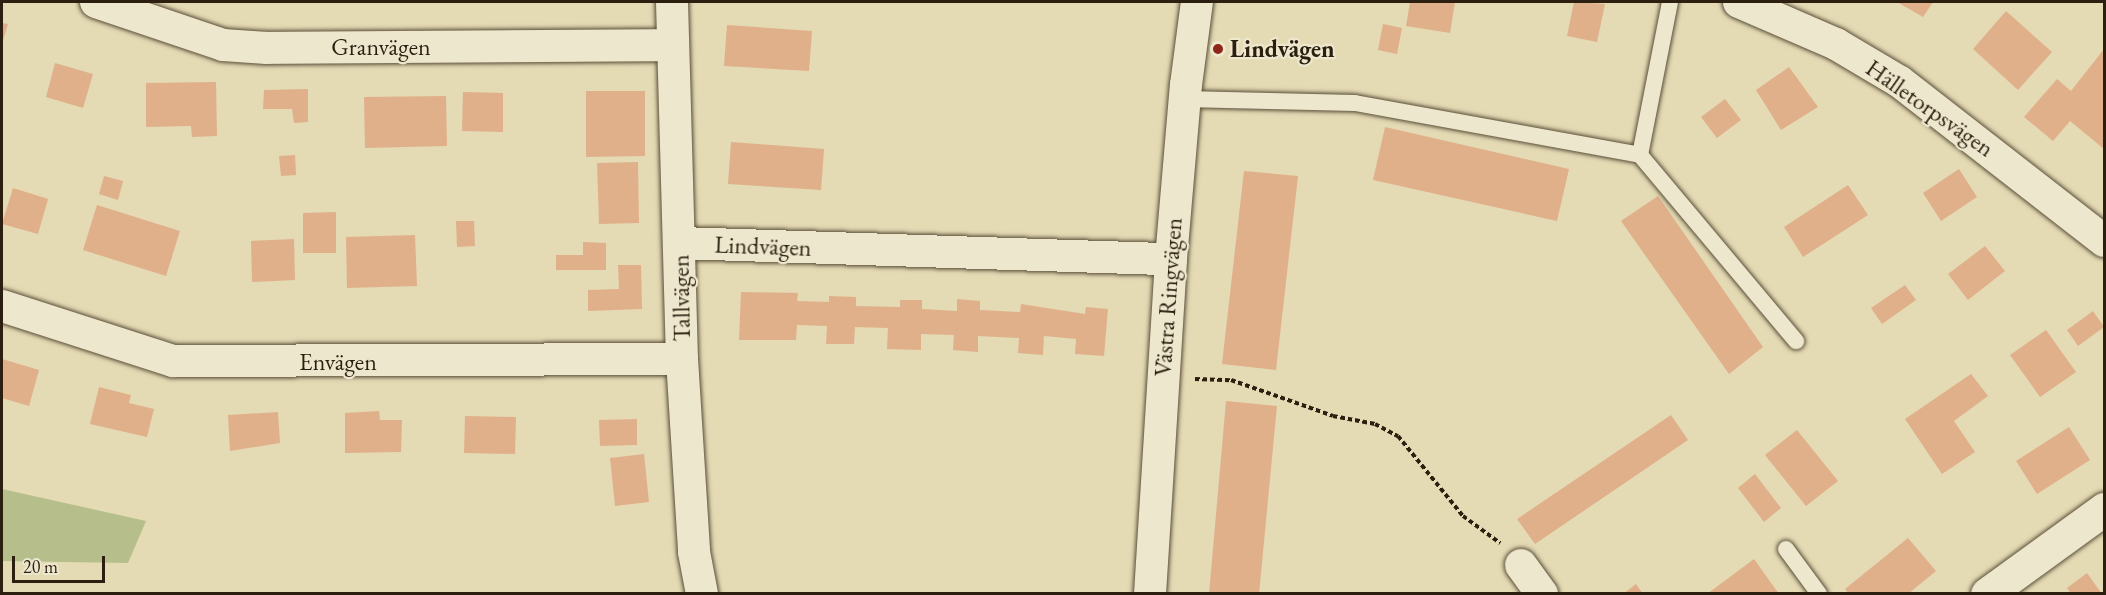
<!DOCTYPE html>
<meta charset="utf-8">
<style>
body{margin:0}
#map{position:relative;width:2106px;height:595px;overflow:hidden;background:#e4dab4;font-family:"EB Garamond",serif}
div>[style]{position:absolute}
.green>*{inset:0;background:#b6bf8b}
.building>*{inset:0;background:#e0b08b}
.path>*{height:4px;margin-top:-2px;transform-origin:0;background:repeating-linear-gradient(90deg,#2c1f0f 0 4.5px,transparent 0 7.5px)}
.roads{filter:drop-shadow(0 0 2px #5a4e38) drop-shadow(0 0 2px #5a4e38)}
.lane>*{height:16px;margin:-8px;padding:0 8px;transform-origin:8px;border-radius:8px;background:#ede7ce}
.street>*{height:32px;margin:-16px;padding:0 16px;transform-origin:16px;border-radius:16px;background:#ede7ce}
.secondary>*{height:33px;margin:-16.5px;padding:0 16.5px;transform-origin:16.5px;border-radius:16.5px;background:#ede7ce}
.dots>*{width:16px;height:16px;translate:-50% -50%;box-sizing:border-box;border:3px solid #ede7ce;border-radius:50%}
span{translate:-50% -50%;white-space:nowrap;text-align:center;line-height:1.15;-webkit-text-stroke:4.5px #ede7ce;paint-order:stroke}
.street-label{font-size:24px;color:#2c1f0f}
.poi-label{font-size:24px;color:#2c1f0f;font-weight:700}
.left{translate:0 -50%;text-align:left}
.frame{position:absolute;inset:0;border:3px solid #2c1f0f;pointer-events:none}
.scale{position:absolute;left:12px;top:556px;width:93px;height:27px;box-sizing:border-box;border:3px solid #2c1f0f;border-top:0;padding-left:8px;font-size:18px;line-height:21px;white-space:nowrap;color:#2c1f0f;-webkit-text-stroke:4px #ede7ce;paint-order:stroke}
</style>
<div id="map">
<div class="green">
<div style="clip-path:polygon(2px 489px,146px 521px,128px 563px,2px 561px)"></div>
</div>
<div class="building">
<div style="clip-path:polygon(1410px 2px,1455px 2px,1450px 33px,1406px 26px)"></div>
<div style="clip-path:polygon(1574px 2px,1605px 4px,1597px 42px,1567px 36px)"></div>
<div style="clip-path:polygon(1897px 2px,1933px 2px,1923px 17px)"></div>
<div style="clip-path:polygon(2006px 11px,2052px 52px,2018px 90px,1973px 49px)"></div>
<div style="clip-path:polygon(2px 23px,8px 24px,2px 44px)"></div>
<div style="clip-path:polygon(1383px 24px,1402px 28px,1397px 54px,1378px 50px)"></div>
<div style="clip-path:polygon(727px 25px,812px 31px,809px 71px,724px 66px)"></div>
<div style="clip-path:polygon(2104px 49px,2104px 149px,2070px 121px,2053px 141px,2024px 117px,2057px 79px,2071px 91px)"></div>
<div style="clip-path:polygon(55px 63px,93px 74px,83px 108px,46px 97px)"></div>
<div style="clip-path:polygon(1789px 67px,1818px 107px,1781px 130px,1756px 90px)"></div>
<div style="clip-path:polygon(216px 82px,217px 136px,192px 137px,191px 126px,146px 127px,146px 83px)"></div>
<div style="clip-path:polygon(308px 89px,308px 122px,294px 123px,292px 109px,263px 109px,264px 90px)"></div>
<div style="clip-path:polygon(586px 91px,645px 91px,645px 156px,586px 157px)"></div>
<div style="clip-path:polygon(463px 92px,503px 93px,503px 132px,462px 131px)"></div>
<div style="clip-path:polygon(446px 96px,447px 146px,365px 148px,364px 97px)"></div>
<div style="clip-path:polygon(1725px 99px,1741px 120px,1717px 138px,1701px 117px)"></div>
<div style="clip-path:polygon(1385px 127px,1569px 169px,1557px 221px,1373px 180px)"></div>
<div style="clip-path:polygon(731px 142px,824px 149px,821px 190px,728px 184px)"></div>
<div style="clip-path:polygon(295px 155px,296px 175px,281px 176px,279px 156px)"></div>
<div style="clip-path:polygon(638px 162px,639px 223px,599px 224px,597px 163px)"></div>
<div style="clip-path:polygon(1959px 169px,1977px 197px,1941px 221px,1923px 193px)"></div>
<div style="clip-path:polygon(1244px 171px,1298px 176px,1276px 370px,1222px 364px)"></div>
<div style="clip-path:polygon(104px 176px,123px 181px,118px 200px,99px 194px)"></div>
<div style="clip-path:polygon(1848px 185px,1868px 215px,1803px 257px,1784px 227px)"></div>
<div style="clip-path:polygon(13px 188px,48px 199px,38px 234px,2px 224px)"></div>
<div style="clip-path:polygon(1658px 196px,1763px 347px,1729px 374px,1621px 221px)"></div>
<div style="clip-path:polygon(97px 205px,180px 231px,166px 276px,83px 250px)"></div>
<div style="clip-path:polygon(336px 212px,336px 253px,303px 253px,303px 213px)"></div>
<div style="clip-path:polygon(456px 221px,474px 221px,475px 246px,457px 247px)"></div>
<div style="clip-path:polygon(415px 235px,417px 286px,347px 288px,346px 237px)"></div>
<div style="clip-path:polygon(294px 239px,295px 280px,252px 282px,251px 241px)"></div>
<div style="clip-path:polygon(583px 242px,606px 243px,606px 270px,556px 270px,556px 255px,583px 255px)"></div>
<div style="clip-path:polygon(1985px 246px,2005px 271px,1968px 300px,1948px 274px)"></div>
<div style="clip-path:polygon(618px 265px,641px 265px,642px 309px,588px 311px,588px 290px,619px 289px)"></div>
<div style="clip-path:polygon(1905px 285px,1916px 300px,1882px 324px,1871px 308px)"></div>
<div style="clip-path:polygon(741px 292px,798px 293px,797px 301px,829px 302px,829px 296px,856px 297px,856px 306px,900px 307px,900px 300px,922px 300px,922px 309px,957px 311px,957px 299px,980px 301px,980px 310px,1020px 312px,1021px 304px,1085px 314px,1086px 307px,1108px 309px,1104px 356px,1075px 354px,1076px 339px,1044px 336px,1043px 355px,1018px 353px,1019px 338px,978px 336px,978px 352px,953px 350px,954px 335px,921px 334px,921px 350px,887px 349px,888px 328px,855px 327px,854px 344px,826px 344px,827px 326px,797px 325px,796px 340px,739px 340px)"></div>
<div style="clip-path:polygon(2093px 311px,2104px 327px,2078px 346px,2067px 330px)"></div>
<div style="clip-path:polygon(2046px 330px,2076px 372px,2040px 397px,2010px 355px)"></div>
<div style="clip-path:polygon(2px 359px,39px 370px,29px 406px,2px 398px)"></div>
<div style="clip-path:polygon(1971px 374px,1988px 396px,1954px 421px,1975px 452px,1942px 474px,1905px 419px)"></div>
<div style="clip-path:polygon(99px 387px,131px 395px,129px 403px,154px 409px,147px 437px,90px 424px)"></div>
<div style="clip-path:polygon(1226px 401px,1277px 406px,1259px 594px,1209px 594px)"></div>
<div style="clip-path:polygon(379px 411px,380px 420px,402px 420px,401px 452px,345px 453px,345px 413px)"></div>
<div style="clip-path:polygon(278px 412px,280px 443px,230px 451px,228px 415px)"></div>
<div style="clip-path:polygon(1671px 415px,1688px 440px,1535px 544px,1517px 519px)"></div>
<div style="clip-path:polygon(465px 416px,516px 417px,515px 454px,464px 453px)"></div>
<div style="clip-path:polygon(637px 419px,637px 445px,600px 446px,599px 420px)"></div>
<div style="clip-path:polygon(2069px 427px,2090px 460px,2037px 494px,2016px 461px)"></div>
<div style="clip-path:polygon(1797px 430px,1838px 481px,1806px 506px,1765px 455px)"></div>
<div style="clip-path:polygon(644px 454px,649px 502px,615px 506px,610px 458px)"></div>
<div style="clip-path:polygon(1755px 474px,1781px 508px,1764px 522px,1738px 488px)"></div>
<div style="clip-path:polygon(1908px 538px,1936px 571px,1908px 594px,1849px 594px,1845px 589px)"></div>
<div style="clip-path:polygon(1754px 559px,1779px 594px,1707px 594px)"></div>
<div style="clip-path:polygon(2087px 573px,2102px 594px,2071px 594px,2067px 588px)"></div>
<div style="clip-path:polygon(1636px 584px,1643px 594px,1623px 594px)"></div>
</div>
<div class="path">
<div style="left:1195px;top:379px;width:36px;rotate:2deg"></div>
<div style="left:1231px;top:380px;width:108px;rotate:19.4deg"></div>
<div style="left:1333px;top:416px;width:43px;rotate:10.8deg"></div>
<div style="left:1375px;top:424px;width:26px;rotate:28deg"></div>
<div style="left:1398px;top:436px;width:103px;rotate:50.9deg"></div>
<div style="left:1463px;top:516px;width:46px;rotate:36.1deg"></div>
</div>
<div class="roads">
<div class="lane">
<div style="left:1184px;top:99px;width:171px;rotate:1.3deg"></div>
<div style="left:1355px;top:103px;width:290px;rotate:10.3deg"></div>
<div style="left:1640px;top:155px;width:156px;rotate:-78.9deg"></div>
<div style="left:1640px;top:155px;width:243px;rotate:50deg"></div>
<div style="left:1786px;top:549px;width:56px;rotate:53.7deg"></div>
</div>
<div class="street">
<div style="left:96px;top:2px;width:134px;rotate:18.7deg"></div>
<div style="left:223px;top:45px;width:44px;rotate:3.9deg"></div>
<div style="left:267px;top:48px;width:406px;rotate:-0.4deg"></div>
<div style="left:672px;top:2px;width:357px;rotate:88.4deg"></div>
<div style="left:682px;top:359px;width:193px;rotate:86.4deg"></div>
<div style="left:694px;top:552px;width:43px;rotate:79.2deg"></div>
<div style="left:1739px;top:2px;width:106px;rotate:23.4deg"></div>
<div style="left:1836px;top:44px;width:74px;rotate:30.7deg"></div>
<div style="left:1900px;top:82px;width:259px;rotate:37.9deg"></div>
<div style="left:680px;top:243px;width:491px;rotate:1.9deg"></div>
<div style="left:2px;top:306px;width:180px;rotate:17.8deg"></div>
<div style="left:173px;top:361px;width:509px;rotate:-0.23deg"></div>
<div style="left:1521px;top:565px;width:36px;rotate:54deg"></div>
<div style="left:1150px;top:594px;width:336px;rotate:-86.4deg"></div>
<div style="left:1171px;top:259px;width:175px;rotate:-85.1deg"></div>
<div style="left:1186px;top:85px;width:84px;rotate:-82.5deg"></div>
</div>
<div class="secondary">
<div style="left:1987px;top:594px;width:145px;rotate:-36deg"></div>
</div>
</div>
<div class="dots">
<div style="left:1218px;top:49px;background:#8f2418"></div>
</div>
<div class="street-label">
<span style="left:381px;top:47px">Granvägen</span>
<span style="left:1930px;top:108px;rotate:35deg">Hälletorpsvägen</span>
<span style="left:763px;top:246px;rotate:2deg">Lindvägen</span>
<span style="left:1168px;top:297px;rotate:-86deg">Västra Ringvägen</span>
<span style="left:681px;top:298px;rotate:-91deg">Tallvägen</span>
<span style="left:338px;top:362px">Envägen</span>
</div>
<div class="poi-label">
<span class="left" style="left:1230px;top:49px">Lindvägen</span>
</div>
<div class="frame"></div>
<div class="scale">20 m</div>
</div>
